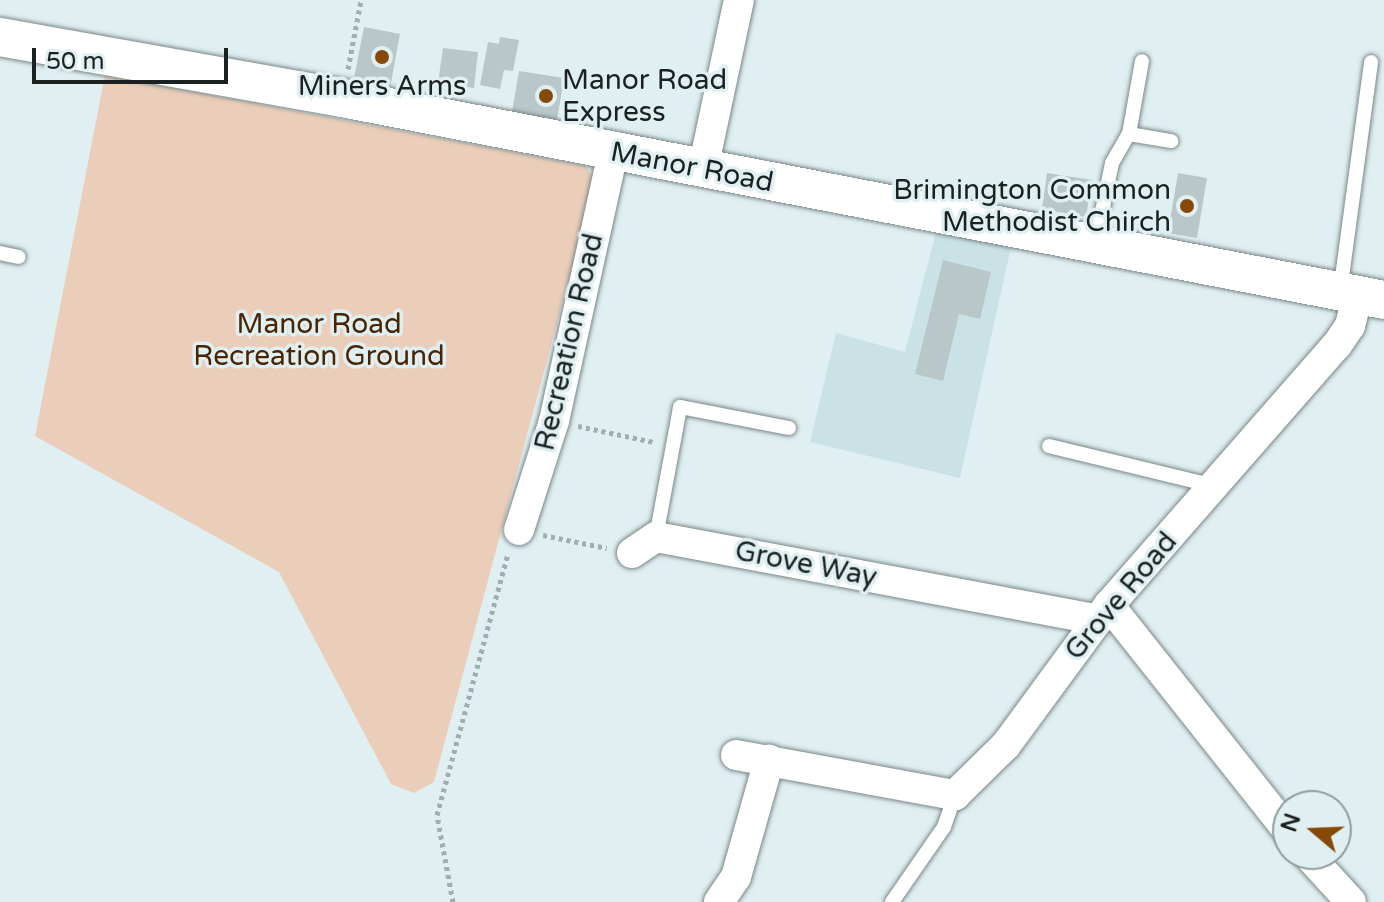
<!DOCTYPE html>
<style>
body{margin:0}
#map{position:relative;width:1384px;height:902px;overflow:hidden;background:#e0eff1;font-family:"Varela Round",sans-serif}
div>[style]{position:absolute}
.built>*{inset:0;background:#cae2e6}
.green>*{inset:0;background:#ebceb9}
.building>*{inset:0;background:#b9c7c9}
.path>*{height:5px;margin-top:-2.5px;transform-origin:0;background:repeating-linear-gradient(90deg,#a1aeaf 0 4px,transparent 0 8px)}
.roads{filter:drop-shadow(0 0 2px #7a8789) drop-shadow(0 0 2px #7a8789)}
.service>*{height:14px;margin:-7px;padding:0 7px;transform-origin:7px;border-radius:7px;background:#fff}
.minor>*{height:30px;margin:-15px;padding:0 15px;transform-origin:15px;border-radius:15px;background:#fff}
.tertiary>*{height:38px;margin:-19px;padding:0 19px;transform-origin:19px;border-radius:19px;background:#fff}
.dots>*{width:22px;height:22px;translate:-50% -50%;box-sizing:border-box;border:4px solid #e0eff1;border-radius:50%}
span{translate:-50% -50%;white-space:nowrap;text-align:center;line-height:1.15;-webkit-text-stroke:7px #e0eff1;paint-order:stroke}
.poi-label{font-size:28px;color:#1b2121}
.left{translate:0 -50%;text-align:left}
.right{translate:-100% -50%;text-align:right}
.street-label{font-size:28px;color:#1b2121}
.park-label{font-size:28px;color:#4b2400}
.north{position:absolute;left:1272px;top:790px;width:80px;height:80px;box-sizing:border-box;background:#e0eff1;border:2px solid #919d9e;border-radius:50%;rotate:289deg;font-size:22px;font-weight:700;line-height:32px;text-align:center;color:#1b2121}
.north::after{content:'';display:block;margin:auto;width:28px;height:36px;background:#864908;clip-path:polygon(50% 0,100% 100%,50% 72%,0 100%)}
.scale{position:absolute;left:32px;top:48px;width:196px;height:36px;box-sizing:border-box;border:4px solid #1b2121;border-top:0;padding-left:10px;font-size:24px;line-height:28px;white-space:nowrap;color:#1b2121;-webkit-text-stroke:6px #e0eff1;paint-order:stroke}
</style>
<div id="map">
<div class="built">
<div style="clip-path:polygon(936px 232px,1011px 247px,960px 478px,810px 442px,836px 333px,905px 352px)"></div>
</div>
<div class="green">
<div style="clip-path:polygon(105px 75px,586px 166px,595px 181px,434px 782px,414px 793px,391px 784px,279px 572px,35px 436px)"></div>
</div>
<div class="building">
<div style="clip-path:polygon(364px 27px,400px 34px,388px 99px,351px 93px)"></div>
<div style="clip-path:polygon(500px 37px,519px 40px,513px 71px,504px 70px,500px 89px,480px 85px,488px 42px,499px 44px)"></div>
<div style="clip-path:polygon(443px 48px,478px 52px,474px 88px,438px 83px)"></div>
<div style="clip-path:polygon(519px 71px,564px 78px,557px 120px,512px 112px)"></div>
<div style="clip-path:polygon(1047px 173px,1092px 180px,1086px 217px,1042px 209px)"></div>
<div style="clip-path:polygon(1178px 173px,1207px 178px,1197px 238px,1168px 233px)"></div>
<div style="clip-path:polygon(943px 260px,991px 272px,980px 319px,959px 314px,943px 381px,915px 374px)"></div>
</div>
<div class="path">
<div style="left:348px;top:69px;width:70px;rotate:-79.3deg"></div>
<div style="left:578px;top:426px;width:78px;rotate:11.9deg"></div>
<div style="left:543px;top:535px;width:65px;rotate:11.5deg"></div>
<div style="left:453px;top:902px;width:88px;rotate:-100.4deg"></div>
<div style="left:437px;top:815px;width:271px;rotate:-74.8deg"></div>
</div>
<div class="roads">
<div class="service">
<div style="left:1129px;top:134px;width:43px;rotate:9.5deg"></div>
<div style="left:1096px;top:241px;width:80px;rotate:-78.4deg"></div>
<div style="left:1112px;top:163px;width:34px;rotate:-60deg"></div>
<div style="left:1129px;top:134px;width:74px;rotate:-79.9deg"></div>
<div style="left:0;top:253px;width:19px;rotate:12deg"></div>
<div style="left:1340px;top:292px;width:232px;rotate:-82.3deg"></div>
<div style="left:1049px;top:446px;width:170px;rotate:13.6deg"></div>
<div style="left:656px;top:537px;width:132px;rotate:-79.5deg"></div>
<div style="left:680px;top:407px;width:111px;rotate:10.9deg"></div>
<div style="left:892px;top:902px;width:91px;rotate:-55.3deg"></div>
<div style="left:944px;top:827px;width:34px;rotate:-71deg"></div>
</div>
<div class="minor">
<div style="left:703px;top:169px;width:173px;rotate:-78deg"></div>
<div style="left:519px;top:530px;width:114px;rotate:-72.2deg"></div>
<div style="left:554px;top:421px;width:275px;rotate:-77.6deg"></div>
<div style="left:632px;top:553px;width:29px;rotate:-34deg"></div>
<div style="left:656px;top:537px;width:450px;rotate:10.6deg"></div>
<div style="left:1109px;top:605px;width:288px;rotate:51.6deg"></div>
<div style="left:736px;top:755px;width:223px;rotate:10.4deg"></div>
<div style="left:955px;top:795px;width:71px;rotate:-44.4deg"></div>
<div style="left:1006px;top:745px;width:174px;rotate:-53.7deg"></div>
<div style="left:1109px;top:605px;width:346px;rotate:-48.8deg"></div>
<div style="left:1337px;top:345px;width:23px;rotate:-56deg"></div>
<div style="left:1350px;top:326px;width:32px;rotate:-76deg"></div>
<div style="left:1307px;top:854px;width:65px;rotate:47.5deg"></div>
<div style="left:719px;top:902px;width:30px;rotate:-56deg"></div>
<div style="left:736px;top:877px;width:122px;rotate:-74.2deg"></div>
</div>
<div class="tertiary">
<div style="left:0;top:37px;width:347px;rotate:10.1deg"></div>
<div style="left:342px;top:98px;width:1061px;rotate:10.97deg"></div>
</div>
</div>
<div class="dots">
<div style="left:382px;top:57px;background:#864908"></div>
<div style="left:546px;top:96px;background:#864908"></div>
<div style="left:1187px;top:206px;background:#864908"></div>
</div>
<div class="poi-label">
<span class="left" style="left:562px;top:96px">Manor Road<br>Express</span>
<span style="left:382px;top:86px">Miners Arms</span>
<span class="right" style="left:1171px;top:206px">Brimington Common<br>Methodist Chirch</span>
</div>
<div class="street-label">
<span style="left:692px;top:167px;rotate:11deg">Manor Road</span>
<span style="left:569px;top:342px;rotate:-77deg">Recreation Road</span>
<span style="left:806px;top:564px;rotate:11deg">Grove Way</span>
<span style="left:1121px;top:596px;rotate:-50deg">Grove Road</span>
</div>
<div class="park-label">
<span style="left:319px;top:340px">Manor Road<br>Recreation Ground</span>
</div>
<div class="north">N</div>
<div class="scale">50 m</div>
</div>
